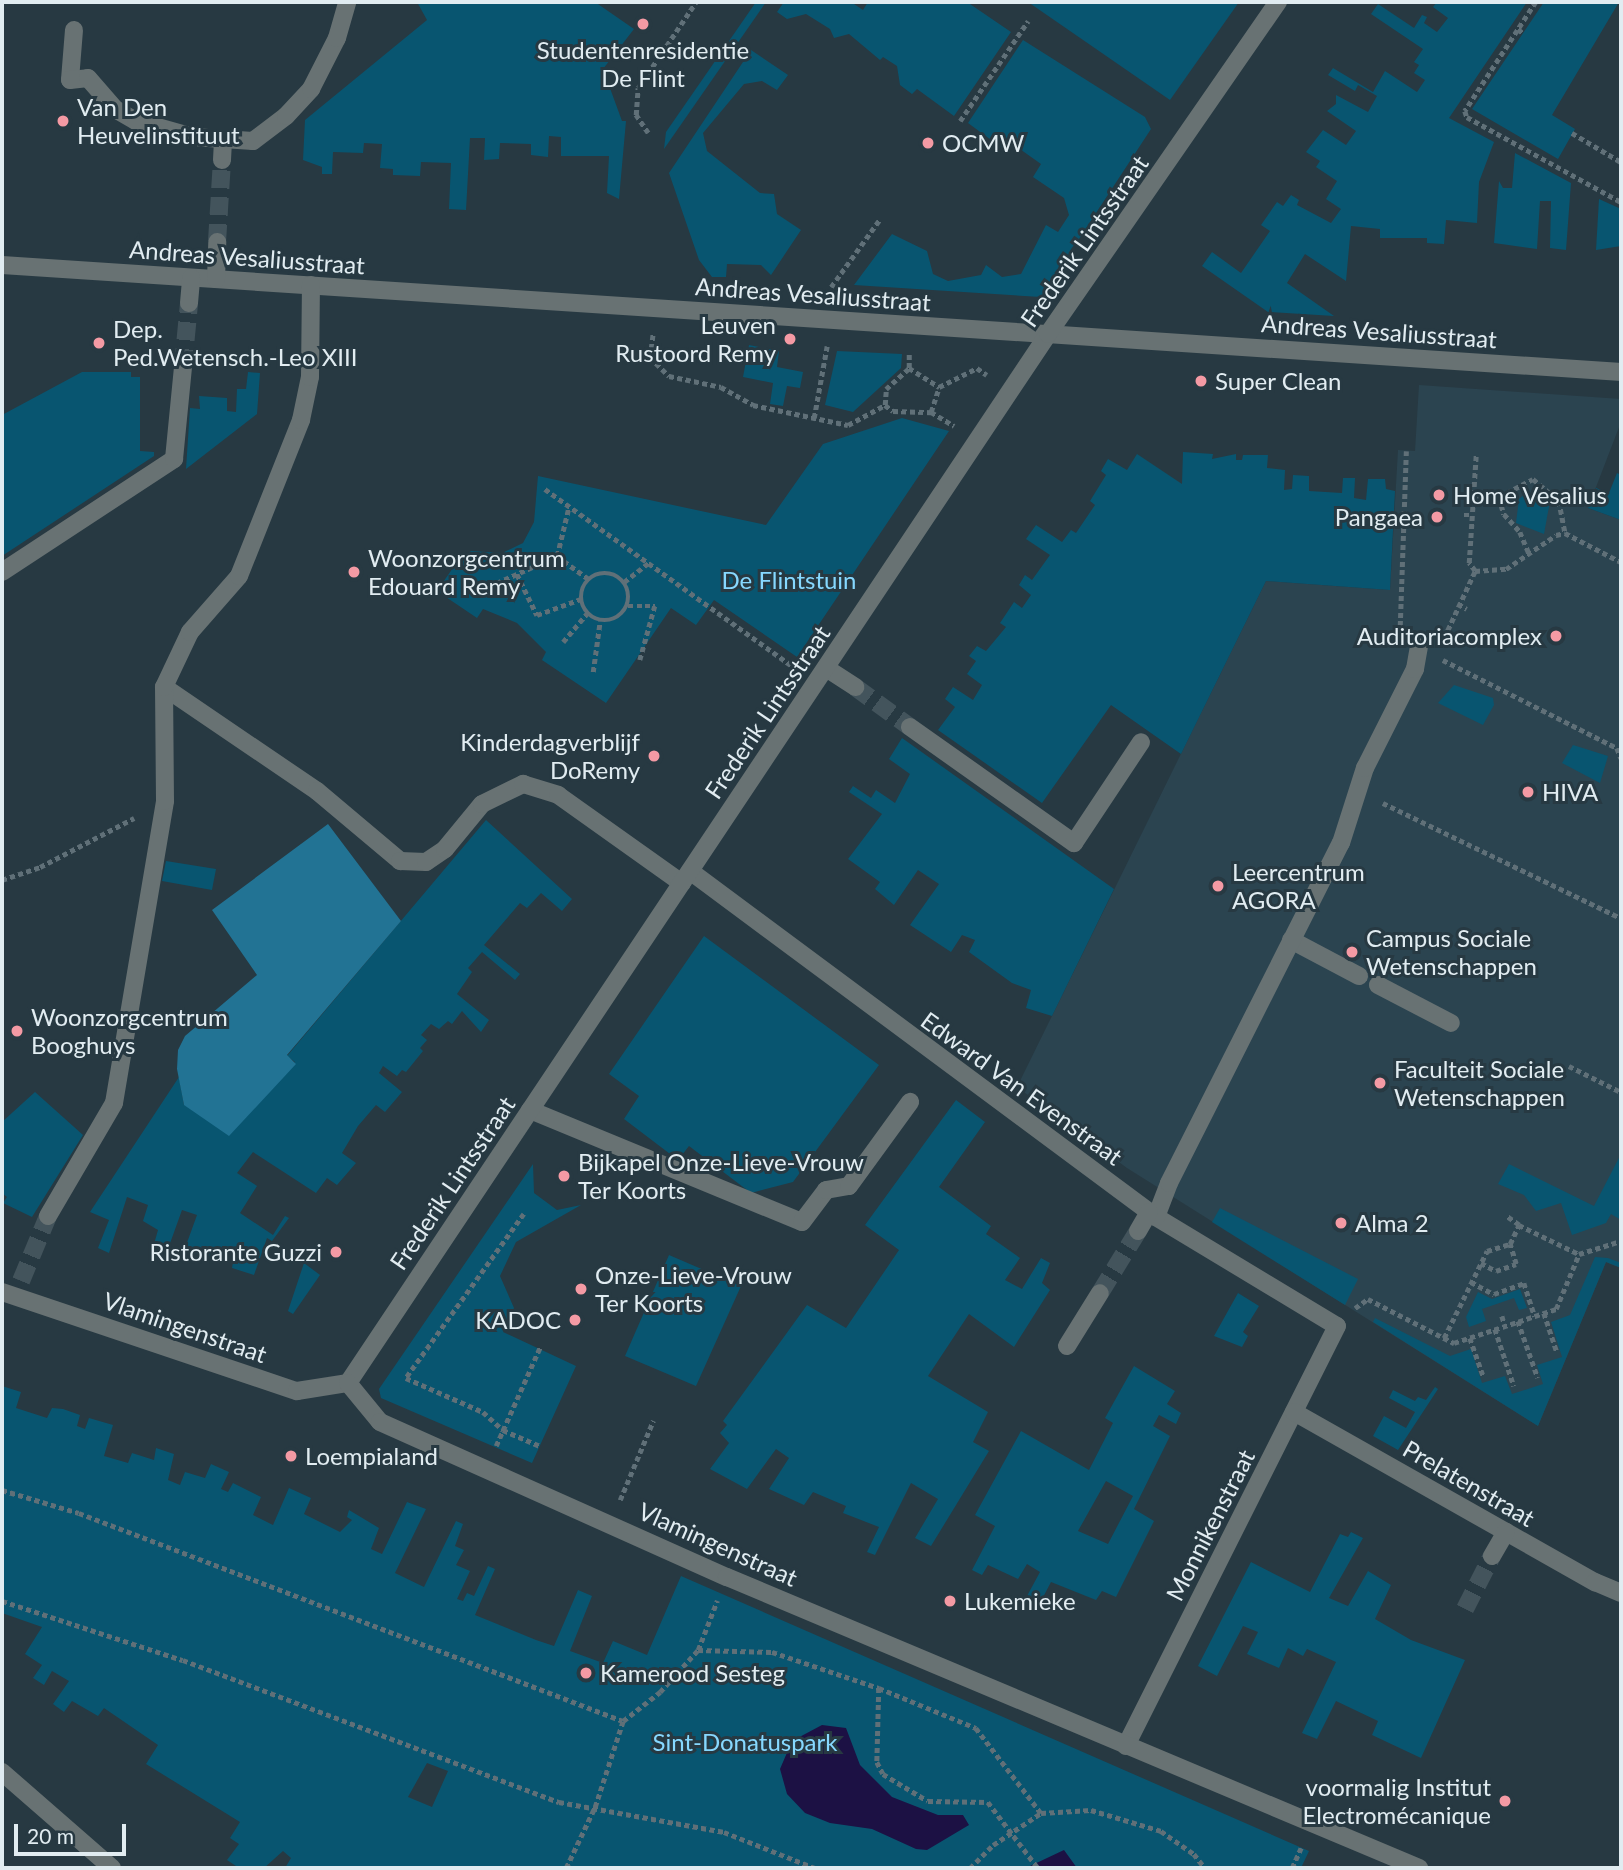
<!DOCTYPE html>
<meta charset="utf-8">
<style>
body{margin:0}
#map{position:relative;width:1623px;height:1870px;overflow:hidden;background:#273942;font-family:Lato,sans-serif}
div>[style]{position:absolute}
.built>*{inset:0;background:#2b4450}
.green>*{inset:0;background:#085570}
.forest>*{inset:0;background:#227394}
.water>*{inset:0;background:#1c1144}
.minor-tunnel>*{height:18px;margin-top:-9px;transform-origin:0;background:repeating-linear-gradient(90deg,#43545c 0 18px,transparent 0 27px)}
.path>*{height:4.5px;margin-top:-2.25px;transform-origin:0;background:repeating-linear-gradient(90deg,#607078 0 5px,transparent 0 8.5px)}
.path>.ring{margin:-2.25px;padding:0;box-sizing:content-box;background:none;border:4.5px solid #607078;border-radius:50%}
.minor>*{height:18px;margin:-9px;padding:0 9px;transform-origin:9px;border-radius:9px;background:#687273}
.dots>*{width:19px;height:19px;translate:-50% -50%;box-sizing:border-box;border:4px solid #273942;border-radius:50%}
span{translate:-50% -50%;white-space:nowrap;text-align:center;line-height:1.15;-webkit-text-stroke:6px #273942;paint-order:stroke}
.poi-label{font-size:24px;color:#e1ecf1}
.left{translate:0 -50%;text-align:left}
.right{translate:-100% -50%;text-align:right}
.street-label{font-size:24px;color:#e1ecf1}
.park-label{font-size:24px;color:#86d8ff}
.frame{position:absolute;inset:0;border:4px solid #e1ecf1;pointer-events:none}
.scale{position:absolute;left:14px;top:1824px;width:112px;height:32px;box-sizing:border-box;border:4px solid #e1ecf1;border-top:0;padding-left:9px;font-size:21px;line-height:24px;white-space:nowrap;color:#e1ecf1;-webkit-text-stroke:5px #273942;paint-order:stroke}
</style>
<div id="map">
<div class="built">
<div style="clip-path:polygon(1419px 385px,1621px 399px,1621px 422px,1588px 508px,1621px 520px,1621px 1268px,1606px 1262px,1538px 1426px,1127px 1168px,1017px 1087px,1266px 581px,1390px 590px,1398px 450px,1415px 451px)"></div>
</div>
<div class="green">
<div style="clip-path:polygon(417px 2px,595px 2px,634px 29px,603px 69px,622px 121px,626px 121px,619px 199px,607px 193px,609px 156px,561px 156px,561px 137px,549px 136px,548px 157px,531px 155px,531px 144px,500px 143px,499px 159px,484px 160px,485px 138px,470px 138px,466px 210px,449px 209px,451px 163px,421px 162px,420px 176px,393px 175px,393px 169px,380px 168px,382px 144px,364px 143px,363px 153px,333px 152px,332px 174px,322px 174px,322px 167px,303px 160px,305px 120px,427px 20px)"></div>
<div style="clip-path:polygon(756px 2px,766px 2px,664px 149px,666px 132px)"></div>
<div style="clip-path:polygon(784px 2px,851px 2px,863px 10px,868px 2px,967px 2px,1011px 32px,954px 116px,917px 89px,912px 94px,900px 85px,897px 66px,883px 57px,880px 60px,849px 34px,834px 38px,830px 29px,806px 14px,787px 19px,777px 12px)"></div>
<div style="clip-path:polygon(1028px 2px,1239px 2px,1170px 100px)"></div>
<div style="clip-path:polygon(1437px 2px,1527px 2px,1449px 118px,1494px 142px,1479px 182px,1477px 223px,1446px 220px,1444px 244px,1427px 243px,1427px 238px,1380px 238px,1380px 229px,1351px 226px,1346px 281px,1305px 254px,1287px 283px,1334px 316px,1268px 312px,1202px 266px,1212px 252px,1241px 273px,1270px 231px,1261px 225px,1277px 202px,1283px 206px,1291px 195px,1299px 200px,1297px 205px,1331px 223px,1341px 209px,1326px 199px,1337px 181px,1316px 167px,1320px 161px,1306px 152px,1323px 130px,1346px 145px,1356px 131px,1327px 111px,1336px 104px,1336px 95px,1368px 112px,1377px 96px,1358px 85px,1355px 91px,1328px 75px,1333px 68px,1373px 92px,1385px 71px,1417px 92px,1425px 80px,1414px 73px,1419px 65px,1414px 62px,1423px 49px,1371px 14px,1378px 4px,1414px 28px,1422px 15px,1427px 17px,1424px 23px,1437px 32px,1448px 18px,1433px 7px)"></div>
<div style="clip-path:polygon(1544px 2px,1619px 2px,1552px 115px,1575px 129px,1558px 159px,1472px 109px)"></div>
<div style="clip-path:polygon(1023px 40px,1145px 117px,1151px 129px,1041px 297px,854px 285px,892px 234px,927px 251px,933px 274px,948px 281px,981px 275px,986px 265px,1002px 277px,1021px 274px,1046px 225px,1058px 232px,1069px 215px,1064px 198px,1033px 177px,1041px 164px,1017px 147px,1002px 148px,968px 123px)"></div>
<div style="clip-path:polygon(751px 50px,788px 75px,777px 90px,762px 81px,744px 84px,703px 133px,707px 151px,760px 193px,774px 194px,777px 214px,801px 230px,771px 275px,761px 265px,727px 264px,726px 277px,712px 277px,699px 260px,669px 173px)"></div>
<div style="clip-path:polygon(1515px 153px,1571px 183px,1566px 250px,1550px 248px,1551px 201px,1540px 201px,1537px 249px,1494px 243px,1499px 181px,1503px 188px,1512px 188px)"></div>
<div style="clip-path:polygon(1599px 199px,1621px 209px,1621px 246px,1596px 250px)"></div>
<div style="clip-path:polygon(749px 345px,779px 351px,777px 367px,803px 372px,800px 388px,787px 386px,783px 406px,770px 404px,773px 383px,743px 377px)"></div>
<div style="clip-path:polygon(837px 351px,902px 354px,901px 368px,853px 412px,825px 405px)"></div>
<div style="clip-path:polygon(82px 372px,131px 372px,131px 377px,140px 377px,140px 451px,154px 452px,154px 456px,2px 556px,2px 415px)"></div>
<div style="clip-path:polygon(248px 372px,260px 373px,257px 414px,186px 469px,190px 408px,200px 409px,199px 396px,227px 398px,227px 411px,236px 412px,237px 389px,246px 389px)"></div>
<div style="clip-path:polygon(902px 418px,949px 431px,797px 657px,714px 600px,696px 625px,671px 608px,606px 703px,542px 660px,546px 652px,517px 623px,483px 609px,477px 618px,437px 591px,457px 562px,471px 551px,502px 553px,523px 543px,534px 522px,538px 476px,766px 525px,823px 444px)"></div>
<div style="clip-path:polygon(1183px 452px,1213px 454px,1212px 459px,1236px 454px,1236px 460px,1242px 460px,1243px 455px,1268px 455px,1267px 468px,1285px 470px,1284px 490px,1292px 489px,1293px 475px,1309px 476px,1309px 491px,1342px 493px,1343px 478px,1355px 478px,1354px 498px,1366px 500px,1368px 479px,1385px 479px,1386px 489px,1395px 491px,1390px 590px,1266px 581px,1181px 754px,1111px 705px,1042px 803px,938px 730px,955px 707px,945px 699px,953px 687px,973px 700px,982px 685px,967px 674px,976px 661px,969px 656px,977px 646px,986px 651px,1006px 627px,1000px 623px,1014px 602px,1022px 608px,1031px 595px,1019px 585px,1025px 575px,1032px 580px,1050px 555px,1026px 539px,1036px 525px,1062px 542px,1071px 530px,1076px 533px,1095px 505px,1090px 501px,1106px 475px,1101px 471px,1108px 459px,1127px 470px,1137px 454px,1182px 484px)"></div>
<div style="clip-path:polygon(1617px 473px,1621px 475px,1621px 520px,1588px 508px,1596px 488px,1609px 493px)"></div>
<div style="clip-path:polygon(1524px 495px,1550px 501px,1544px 534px,1516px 523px,1519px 499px)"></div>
<div style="clip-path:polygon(1454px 685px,1493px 698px,1494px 705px,1483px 725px,1438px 703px)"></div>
<div style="clip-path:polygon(902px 738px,1114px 889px,1052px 1016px,1026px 1008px,1031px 990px,1012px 983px,969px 952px,975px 940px,962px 935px,951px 952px,910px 925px,939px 884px,918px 870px,894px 905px,875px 889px,880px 882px,848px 859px,882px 814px,849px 792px,853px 786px,871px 798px,876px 790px,895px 803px,910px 774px,889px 759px)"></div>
<div style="clip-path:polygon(1573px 745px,1608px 756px,1600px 783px,1562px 763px)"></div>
<div style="clip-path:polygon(486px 820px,572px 899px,562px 911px,541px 893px,527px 908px,520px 903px,484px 945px,520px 974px,515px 980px,482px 952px,468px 968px,472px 972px,457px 994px,489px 1020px,481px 1032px,462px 1011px,452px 1024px,448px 1021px,439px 1029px,431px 1024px,421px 1035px,427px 1040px,420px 1048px,423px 1051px,406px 1072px,402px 1070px,397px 1076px,383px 1066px,379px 1073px,402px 1092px,385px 1112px,376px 1105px,358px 1126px,342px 1153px,356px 1163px,337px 1185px,327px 1178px,316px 1193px,253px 1152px,237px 1173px,257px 1186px,240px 1213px,273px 1235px,285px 1216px,289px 1218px,272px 1241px,267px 1238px,254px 1275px,232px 1268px,233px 1262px,184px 1251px,197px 1215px,182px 1210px,168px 1249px,154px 1244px,158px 1230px,143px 1221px,148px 1205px,127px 1197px,109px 1253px,98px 1248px,109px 1220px,90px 1212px,179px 1077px,184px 1105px,268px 1092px,295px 1062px,287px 1056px)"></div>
<div style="clip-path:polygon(166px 861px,216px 869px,212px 890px,162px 881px)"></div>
<div style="clip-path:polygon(704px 936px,879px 1065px,793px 1182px,751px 1193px,689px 1146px,678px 1160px,624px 1119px,639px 1096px,609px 1074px)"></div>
<div style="clip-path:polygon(35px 1092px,83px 1135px,32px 1217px,3px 1203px,7px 1197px,2px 1193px,2px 1122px)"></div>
<div style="clip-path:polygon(956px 1100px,985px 1122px,939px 1187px,991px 1226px,986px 1234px,1020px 1258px,1005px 1280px,1022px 1289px,1041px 1258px,1050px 1263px,1042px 1283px,1050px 1290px,1014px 1347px,969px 1314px,928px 1376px,988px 1412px,973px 1442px,989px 1451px,931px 1546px,915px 1538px,938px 1499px,911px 1483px,875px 1555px,867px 1552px,879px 1527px,843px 1513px,846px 1506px,813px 1492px,804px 1505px,769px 1489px,789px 1458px,776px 1449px,747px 1489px,710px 1469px,729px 1443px,720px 1433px,727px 1425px,723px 1421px,807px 1305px,846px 1328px,899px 1250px,865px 1225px)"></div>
<div style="clip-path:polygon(1621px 1154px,1621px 1220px,1611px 1214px,1606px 1223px,1572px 1235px,1561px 1203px,1536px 1211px,1524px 1195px,1498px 1184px,1509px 1164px,1594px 1206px)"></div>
<div style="clip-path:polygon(533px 1164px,534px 1193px,557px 1210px,581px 1205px,516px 1242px,500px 1276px,514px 1308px,503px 1332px,576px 1366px,532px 1463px,381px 1398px,379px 1389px)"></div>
<div style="clip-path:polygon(1220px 1208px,1358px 1279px,1345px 1305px,1212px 1222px)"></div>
<div style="clip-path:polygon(669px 1255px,741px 1286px,696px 1386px,625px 1356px)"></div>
<div style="clip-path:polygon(1595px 1257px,1608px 1258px,1621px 1263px,1621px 1268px,1606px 1262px,1538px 1426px,1373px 1322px,1375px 1318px,1450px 1356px,1471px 1349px,1482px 1383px,1505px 1376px,1512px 1394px,1543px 1384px,1537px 1365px,1562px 1357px,1551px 1322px,1570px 1315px)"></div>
<div style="clip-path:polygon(304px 1263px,320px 1275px,293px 1314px,288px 1311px)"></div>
<div style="clip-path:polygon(1520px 1289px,1527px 1308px,1519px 1310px,1514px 1298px,1482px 1309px,1486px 1321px,1469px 1327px,1466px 1317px,1478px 1292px,1492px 1299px)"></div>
<div style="clip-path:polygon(1238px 1293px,1259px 1306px,1243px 1332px,1248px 1336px,1242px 1347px,1214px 1336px)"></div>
<div style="clip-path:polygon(evenodd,1134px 1366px,1175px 1391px,1167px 1404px,1181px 1413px,1176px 1424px,1159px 1415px,1153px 1426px,1170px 1436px,1134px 1509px,1154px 1521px,1116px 1597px,1102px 1591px,1096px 1600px,1051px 1582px,1040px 1603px,1027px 1596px,1040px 1572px,1027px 1564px,1018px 1579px,988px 1565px,982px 1575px,972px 1570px,995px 1526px,975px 1515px,1021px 1431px,1089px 1470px,1113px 1423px,1105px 1418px,1134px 1366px,1106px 1481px,1133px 1496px,1108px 1544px,1078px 1531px,1106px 1481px)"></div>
<div style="clip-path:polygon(evenodd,2px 1386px,21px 1392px,16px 1408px,47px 1418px,52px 1408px,63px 1409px,80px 1415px,77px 1426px,85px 1429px,89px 1418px,113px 1425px,104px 1456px,128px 1463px,132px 1453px,154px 1460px,156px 1448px,174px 1454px,168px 1480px,180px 1485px,185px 1472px,205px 1478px,211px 1464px,229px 1472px,221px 1489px,228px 1492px,233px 1483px,261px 1497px,253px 1515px,273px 1525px,289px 1488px,311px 1498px,304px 1514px,340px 1532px,352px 1520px,347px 1517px,349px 1510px,379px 1528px,371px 1549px,382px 1554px,407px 1502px,426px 1509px,395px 1573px,424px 1587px,456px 1521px,463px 1524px,455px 1546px,464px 1550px,456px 1565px,470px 1571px,457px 1599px,463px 1601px,467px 1593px,474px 1596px,488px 1566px,495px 1569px,475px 1615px,536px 1640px,554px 1646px,578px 1590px,592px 1596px,570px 1651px,603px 1663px,613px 1641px,647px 1655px,681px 1576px,1309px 1851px,1301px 1868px,285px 1868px,291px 1858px,283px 1851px,264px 1868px,239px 1868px,227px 1860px,239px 1844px,230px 1838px,240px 1822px,146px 1764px,158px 1745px,104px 1708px,98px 1716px,72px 1701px,64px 1712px,53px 1704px,69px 1681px,52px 1671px,44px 1685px,33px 1678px,42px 1665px,25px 1654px,42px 1627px,2px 1613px,2px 1386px,427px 1763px,448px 1771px,432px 1807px,408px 1797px,427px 1763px)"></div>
<div style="clip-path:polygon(1435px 1387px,1438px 1389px,1398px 1450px,1373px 1436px,1384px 1416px,1406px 1428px,1415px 1412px,1389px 1398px,1393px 1390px,1415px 1401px,1418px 1397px,1426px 1400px)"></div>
<div style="clip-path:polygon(1351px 1532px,1363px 1538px,1329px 1598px,1348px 1606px,1368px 1571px,1391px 1585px,1375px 1619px,1411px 1640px,1465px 1660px,1421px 1758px,1372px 1735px,1378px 1721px,1336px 1701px,1317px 1739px,1302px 1733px,1336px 1662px,1307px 1649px,1303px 1656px,1288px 1648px,1279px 1668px,1247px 1654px,1258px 1632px,1243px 1626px,1217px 1676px,1198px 1666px,1251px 1562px,1310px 1592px,1340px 1534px,1348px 1537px)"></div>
</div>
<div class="forest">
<div style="clip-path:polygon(328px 824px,401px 921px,287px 1055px,296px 1064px,229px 1136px,184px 1105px,177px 1069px,178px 1050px,185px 1036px,257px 975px,212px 910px)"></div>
</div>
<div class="water">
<div style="clip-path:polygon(822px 1725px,846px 1728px,860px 1765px,892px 1797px,938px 1815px,963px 1815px,969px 1825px,927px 1850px,916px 1849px,872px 1829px,830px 1823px,805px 1813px,787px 1794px,780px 1769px,792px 1741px)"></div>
<div style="clip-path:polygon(1064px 1850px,1077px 1868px,1008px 1868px,1028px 1867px)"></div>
</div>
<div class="minor-tunnel">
<div style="left:217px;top:242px;width:82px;rotate:-86.5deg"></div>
<div style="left:183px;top:367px;width:64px;rotate:-84.6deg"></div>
<div style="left:855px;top:687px;width:68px;rotate:36deg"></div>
<div style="left:21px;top:1281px;width:70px;rotate:-67.4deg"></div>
<div style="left:1100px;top:1293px;width:73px;rotate:-58.5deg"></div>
<div style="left:1465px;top:1609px;width:59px;rotate:-63deg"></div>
</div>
<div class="path">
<div style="left:1536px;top:2px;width:130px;rotate:123.1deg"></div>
<div style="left:1465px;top:111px;width:6px;rotate:72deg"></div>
<div style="left:1467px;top:117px;width:176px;rotate:28.9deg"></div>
<div style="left:1518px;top:29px;width:6px;rotate:39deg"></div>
<div style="left:960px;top:121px;width:121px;rotate:-55.8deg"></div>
<div style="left:648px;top:133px;width:22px;rotate:-124deg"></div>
<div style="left:636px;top:115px;width:27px;rotate:-86deg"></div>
<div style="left:638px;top:88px;width:104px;rotate:-56deg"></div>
<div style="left:1572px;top:133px;width:57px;rotate:30.6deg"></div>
<div style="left:831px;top:287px;width:84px;rotate:-54.2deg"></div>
<div style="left:623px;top:354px;width:27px;rotate:6deg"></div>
<div style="left:650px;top:357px;width:27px;rotate:45deg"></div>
<div style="left:669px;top:376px;width:53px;rotate:11.9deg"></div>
<div style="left:721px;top:387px;width:37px;rotate:29deg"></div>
<div style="left:753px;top:405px;width:97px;rotate:11.9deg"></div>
<div style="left:848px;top:425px;width:42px;rotate:-28.4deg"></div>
<div style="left:885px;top:405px;width:10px;rotate:37deg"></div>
<div style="left:893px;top:411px;width:38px;rotate:2deg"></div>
<div style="left:931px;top:412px;width:26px;rotate:-72deg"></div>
<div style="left:939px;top:387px;width:42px;rotate:-26.6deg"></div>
<div style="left:977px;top:368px;width:12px;rotate:35deg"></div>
<div style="left:650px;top:357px;width:24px;rotate:-83deg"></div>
<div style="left:909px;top:368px;width:36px;rotate:32deg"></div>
<div style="left:885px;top:405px;width:16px;rotate:-86deg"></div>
<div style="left:886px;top:389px;width:31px;rotate:-42deg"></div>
<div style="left:909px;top:368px;width:15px;rotate:-90deg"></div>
<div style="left:931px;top:412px;width:27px;rotate:31deg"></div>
<div style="left:814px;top:418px;width:73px;rotate:-79.8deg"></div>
<div style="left:545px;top:489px;width:307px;rotate:35.6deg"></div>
<div style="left:1474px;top:495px;width:25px;rotate:5deg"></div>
<div style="left:1499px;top:497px;width:18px;rotate:74deg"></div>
<div style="left:1504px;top:514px;width:24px;rotate:48deg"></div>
<div style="left:1520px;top:532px;width:23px;rotate:67deg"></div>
<div style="left:1499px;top:497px;width:38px;rotate:-28deg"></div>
<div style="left:1533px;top:479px;width:34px;rotate:40deg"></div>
<div style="left:1559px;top:501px;width:33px;rotate:79deg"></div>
<div style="left:1464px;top:515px;width:8px"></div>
<div style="left:557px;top:556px;width:39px;rotate:36deg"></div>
<div style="left:1475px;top:571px;width:10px;rotate:-127deg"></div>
<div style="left:1469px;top:563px;width:108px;rotate:-86.3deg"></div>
<div class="ring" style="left:581px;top:573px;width:43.5px;height:43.5px"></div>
<div style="left:517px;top:574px;width:46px;rotate:64deg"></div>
<div style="left:537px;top:615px;width:47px;rotate:-20deg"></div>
<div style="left:624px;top:582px;width:31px;rotate:-38deg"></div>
<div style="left:481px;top:590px;width:83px;rotate:-24.1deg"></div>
<div style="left:557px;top:556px;width:51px;rotate:-76.5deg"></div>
<div style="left:1458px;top:604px;width:10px;rotate:29deg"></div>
<div style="left:628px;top:606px;width:27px"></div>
<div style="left:655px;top:606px;width:56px;rotate:105.5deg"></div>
<div style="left:1400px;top:626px;width:175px;rotate:-88deg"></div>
<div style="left:1444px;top:638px;width:74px;rotate:-65.2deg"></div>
<div style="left:1475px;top:571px;width:31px;rotate:-4deg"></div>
<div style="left:1506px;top:569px;width:60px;rotate:-34.2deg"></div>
<div style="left:1556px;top:535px;width:9px;rotate:-13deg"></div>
<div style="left:1565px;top:533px;width:63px;rotate:27.4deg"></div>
<div style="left:563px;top:642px;width:38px;rotate:-50deg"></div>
<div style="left:1443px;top:660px;width:195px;rotate:26.8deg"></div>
<div style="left:1617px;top:748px;width:11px;rotate:68deg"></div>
<div style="left:593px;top:672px;width:51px;rotate:-82.2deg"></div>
<div style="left:1383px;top:803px;width:264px;rotate:25.8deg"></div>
<div style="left:2px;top:880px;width:40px;rotate:-18.9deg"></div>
<div style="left:40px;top:867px;width:106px;rotate:-27.5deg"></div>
<div style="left:1569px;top:1066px;width:58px;rotate:26.6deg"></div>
<div style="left:524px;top:1214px;width:202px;rotate:125.7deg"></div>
<div style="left:406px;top:1378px;width:84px;rotate:23.8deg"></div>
<div style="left:483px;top:1412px;width:27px;rotate:42deg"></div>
<div style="left:503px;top:1430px;width:40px;rotate:23.4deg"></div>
<div style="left:1519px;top:1225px;width:67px;rotate:25.8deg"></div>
<div style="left:1481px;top:1263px;width:17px;rotate:28deg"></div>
<div style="left:1496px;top:1271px;width:21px;rotate:-19deg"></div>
<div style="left:1516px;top:1264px;width:21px;rotate:-107deg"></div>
<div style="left:1510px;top:1244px;width:21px;rotate:-65deg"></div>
<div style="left:1519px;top:1225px;width:16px;rotate:-145deg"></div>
<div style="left:1471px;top:1282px;width:26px;rotate:28deg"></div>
<div style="left:1494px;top:1294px;width:32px;rotate:-20deg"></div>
<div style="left:1524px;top:1283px;width:35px;rotate:72deg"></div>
<div style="left:1355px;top:1308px;width:16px;rotate:-35deg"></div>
<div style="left:1368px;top:1299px;width:97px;rotate:27.1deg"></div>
<div style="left:1454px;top:1343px;width:108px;rotate:-18.4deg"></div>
<div style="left:1556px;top:1309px;width:60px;rotate:-67.3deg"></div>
<div style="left:1579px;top:1254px;width:44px;rotate:-17.2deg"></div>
<div style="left:1544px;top:1313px;width:41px;rotate:71.6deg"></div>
<div style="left:1502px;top:1316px;width:10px;rotate:73deg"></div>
<div style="left:1518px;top:1321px;width:60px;rotate:70.7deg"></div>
<div style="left:1495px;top:1329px;width:60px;rotate:71.6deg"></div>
<div style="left:1444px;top:1338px;width:97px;rotate:-63.7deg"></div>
<div style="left:1487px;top:1251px;width:24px;rotate:-17deg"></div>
<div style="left:1470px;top:1338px;width:42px;rotate:70.7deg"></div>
<div style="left:496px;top:1446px;width:108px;rotate:-66deg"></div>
<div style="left:2px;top:1490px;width:80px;rotate:16.6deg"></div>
<div style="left:79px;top:1513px;width:582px;rotate:20.92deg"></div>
<div style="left:620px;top:1500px;width:86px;rotate:-67.3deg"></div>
<div style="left:2px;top:1601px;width:190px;rotate:18.1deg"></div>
<div style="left:183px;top:1660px;width:402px;rotate:20.7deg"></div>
<div style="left:559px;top:1802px;width:168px;rotate:10.3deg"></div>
<div style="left:724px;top:1832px;width:98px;rotate:21.6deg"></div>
<div style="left:698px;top:1650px;width:74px;rotate:1.5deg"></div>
<div style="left:772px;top:1652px;width:113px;rotate:18.6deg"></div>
<div style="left:879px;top:1688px;width:105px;rotate:22.4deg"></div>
<div style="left:976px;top:1728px;width:107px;rotate:52.6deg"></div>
<div style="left:879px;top:1688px;width:74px;rotate:91.5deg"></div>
<div style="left:877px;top:1762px;width:13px;rotate:63deg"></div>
<div style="left:883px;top:1774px;width:52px;rotate:31deg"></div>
<div style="left:928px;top:1801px;width:60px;rotate:1deg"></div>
<div style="left:988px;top:1802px;width:83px;rotate:52.9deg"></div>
<div style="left:566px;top:1868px;width:68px;rotate:-64.6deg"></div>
<div style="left:595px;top:1807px;width:90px;rotate:-72deg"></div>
<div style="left:623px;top:1721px;width:47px;rotate:-38.1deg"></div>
<div style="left:660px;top:1692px;width:57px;rotate:-47.9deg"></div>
<div style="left:698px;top:1650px;width:53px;rotate:-68.8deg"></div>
<div style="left:970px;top:1868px;width:33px;rotate:-45deg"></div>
<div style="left:993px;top:1845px;width:58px;rotate:-33.7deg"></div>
<div style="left:1041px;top:1813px;width:50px;rotate:-3.4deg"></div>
<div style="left:1091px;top:1810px;width:73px;rotate:16.7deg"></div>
<div style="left:1161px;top:1831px;width:40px;rotate:34.9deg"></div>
<div style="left:1194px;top:1854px;width:18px;rotate:52deg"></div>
<div style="left:1292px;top:1868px;width:22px;rotate:-66deg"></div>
</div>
<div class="minor">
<div style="left:74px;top:30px;width:50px;rotate:94.6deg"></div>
<div style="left:70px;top:80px;width:18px;rotate:-6deg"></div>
<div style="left:88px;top:78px;width:41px;rotate:48.9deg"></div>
<div style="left:115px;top:109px;width:24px;rotate:30deg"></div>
<div style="left:136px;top:121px;width:59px;rotate:15.7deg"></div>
<div style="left:193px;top:137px;width:60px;rotate:3.8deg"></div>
<div style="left:253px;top:141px;width:41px;rotate:-37.1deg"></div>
<div style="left:286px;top:116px;width:37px;rotate:-47deg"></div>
<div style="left:311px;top:89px;width:57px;rotate:-63deg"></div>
<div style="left:337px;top:38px;width:37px;rotate:-74deg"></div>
<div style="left:222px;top:160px;width:21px;rotate:-87deg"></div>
<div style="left:2px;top:265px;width:1623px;rotate:3.78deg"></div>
<div style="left:216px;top:279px;width:37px;rotate:-88deg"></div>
<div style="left:189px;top:303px;width:25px;rotate:-85deg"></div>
<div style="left:2px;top:572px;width:206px;rotate:-33.3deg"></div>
<div style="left:174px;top:459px;width:92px;rotate:-84.4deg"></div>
<div style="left:826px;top:668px;width:35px;rotate:33deg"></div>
<div style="left:164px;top:687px;width:185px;rotate:34.2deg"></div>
<div style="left:317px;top:791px;width:109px;rotate:40.1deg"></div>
<div style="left:400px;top:861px;width:26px;rotate:2deg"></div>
<div style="left:426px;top:862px;width:23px;rotate:-34deg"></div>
<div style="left:445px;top:849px;width:58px;rotate:-50.6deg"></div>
<div style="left:482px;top:804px;width:46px;rotate:-26deg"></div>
<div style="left:523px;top:784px;width:37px;rotate:17deg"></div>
<div style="left:558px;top:795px;width:152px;rotate:35.4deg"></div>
<div style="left:910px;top:727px;width:201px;rotate:35.3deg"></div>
<div style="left:1074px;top:843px;width:121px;rotate:-56.4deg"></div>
<div style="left:690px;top:871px;width:580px;rotate:36.59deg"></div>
<div style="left:1156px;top:1217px;width:211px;rotate:31.1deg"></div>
<div style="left:1337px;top:1326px;width:470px;rotate:116.7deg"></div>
<div style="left:1291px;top:940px;width:77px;rotate:27.9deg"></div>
<div style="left:1378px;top:985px;width:82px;rotate:27.5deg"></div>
<div style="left:530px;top:1110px;width:294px;rotate:22.4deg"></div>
<div style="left:802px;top:1222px;width:40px;rotate:-53deg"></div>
<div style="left:826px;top:1190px;width:23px;rotate:-10deg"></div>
<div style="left:849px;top:1186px;width:104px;rotate:-54deg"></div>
<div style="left:48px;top:1216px;width:131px;rotate:-59.7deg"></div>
<div style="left:114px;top:1103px;width:306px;rotate:-80.4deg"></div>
<div style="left:165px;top:801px;width:114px;rotate:-90.5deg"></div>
<div style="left:164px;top:687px;width:61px;rotate:-64.7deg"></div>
<div style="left:190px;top:632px;width:74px;rotate:-48.8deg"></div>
<div style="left:239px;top:576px;width:168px;rotate:-68.3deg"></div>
<div style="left:301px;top:420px;width:44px;rotate:-78.2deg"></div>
<div style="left:310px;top:377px;width:92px;rotate:-89.4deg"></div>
<div style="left:1156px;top:1217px;width:36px;rotate:-69deg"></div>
<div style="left:1169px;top:1183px;width:381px;rotate:-63.2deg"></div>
<div style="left:1341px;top:843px;width:79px;rotate:-72.3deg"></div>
<div style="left:1365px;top:768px;width:111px;rotate:-63.2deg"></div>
<div style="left:1415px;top:669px;width:22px;rotate:-80deg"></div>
<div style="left:1138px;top:1231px;width:22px;rotate:-60deg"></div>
<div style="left:2px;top:1292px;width:311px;rotate:18.6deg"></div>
<div style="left:297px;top:1391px;width:52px;rotate:-8.9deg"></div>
<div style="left:1067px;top:1346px;width:62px;rotate:-58.1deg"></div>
<div style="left:348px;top:1383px;width:1261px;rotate:-56.28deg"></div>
<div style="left:1048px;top:334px;width:404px;rotate:-55.3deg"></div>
<div style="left:348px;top:1383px;width:50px;rotate:50.6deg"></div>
<div style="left:380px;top:1422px;width:380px;rotate:24.1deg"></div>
<div style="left:727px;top:1577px;width:751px;rotate:22.81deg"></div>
<div style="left:1294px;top:1412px;width:346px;rotate:29.5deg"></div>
<div style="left:1595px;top:1582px;width:28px;rotate:23deg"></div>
<div style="left:1492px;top:1556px;width:28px;rotate:-60deg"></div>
<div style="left:2px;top:1772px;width:146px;rotate:41.1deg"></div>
</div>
<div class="dots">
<div style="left:643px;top:24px;background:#f49aa4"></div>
<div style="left:63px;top:121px;background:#f49aa4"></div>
<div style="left:928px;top:143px;background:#f49aa4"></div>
<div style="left:790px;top:339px;background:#f49aa4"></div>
<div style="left:99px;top:343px;background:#f49aa4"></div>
<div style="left:1201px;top:381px;background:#f49aa4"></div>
<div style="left:1439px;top:495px;background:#f49aa4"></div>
<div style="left:1437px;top:517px;background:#f49aa4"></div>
<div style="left:354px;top:572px;background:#f49aa4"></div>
<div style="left:1556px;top:636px;background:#f49aa4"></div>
<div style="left:654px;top:756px;background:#f49aa4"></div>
<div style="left:1528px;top:792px;background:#f49aa4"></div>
<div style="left:1218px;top:886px;background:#f49aa4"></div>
<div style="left:1352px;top:952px;background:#f49aa4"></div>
<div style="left:17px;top:1031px;background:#f49aa4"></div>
<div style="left:1380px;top:1083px;background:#f49aa4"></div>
<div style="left:564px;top:1176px;background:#f49aa4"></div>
<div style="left:1341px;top:1223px;background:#f49aa4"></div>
<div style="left:336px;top:1252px;background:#f49aa4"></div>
<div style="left:581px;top:1289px;background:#f49aa4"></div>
<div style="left:575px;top:1320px;background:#f49aa4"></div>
<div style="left:291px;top:1456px;background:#f49aa4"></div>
<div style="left:950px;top:1601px;background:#f49aa4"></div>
<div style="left:586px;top:1673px;background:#f49aa4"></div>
<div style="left:1505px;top:1801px;background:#f49aa4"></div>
</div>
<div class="poi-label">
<span style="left:643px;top:64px">Studentenresidentie<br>De Flint</span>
<span class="left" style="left:77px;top:121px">Van Den<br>Heuvelinstituut</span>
<span class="left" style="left:942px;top:143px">OCMW</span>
<span class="right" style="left:776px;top:339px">Leuven<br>Rustoord Remy</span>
<span class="left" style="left:113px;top:343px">Dep.<br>Ped.Wetensch.-Leo XIII</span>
<span class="left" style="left:1215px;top:381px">Super Clean</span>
<span class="left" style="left:1453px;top:495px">Home Vesalius</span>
<span class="right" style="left:1423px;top:517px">Pangaea</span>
<span class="left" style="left:368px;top:572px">Woonzorgcentrum<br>Edouard Remy</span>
<span class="right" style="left:1542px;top:636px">Auditoriacomplex</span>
<span class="right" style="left:640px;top:756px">Kinderdagverblijf<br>DoRemy</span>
<span class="left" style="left:1542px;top:792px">HIVA</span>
<span class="left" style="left:1232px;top:886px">Leercentrum<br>AGORA</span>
<span class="left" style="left:1366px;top:952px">Campus Sociale<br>Wetenschappen</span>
<span class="left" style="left:31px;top:1031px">Woonzorgcentrum<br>Booghuys</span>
<span class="left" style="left:1394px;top:1083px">Faculteit Sociale<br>Wetenschappen</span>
<span class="left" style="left:578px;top:1176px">Bijkapel Onze-Lieve-Vrouw<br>Ter Koorts</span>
<span class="left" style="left:1355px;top:1223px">Alma 2</span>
<span class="right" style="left:322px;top:1252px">Ristorante Guzzi</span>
<span class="left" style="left:595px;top:1289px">Onze-Lieve-Vrouw<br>Ter Koorts</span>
<span class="right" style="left:561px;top:1320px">KADOC</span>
<span class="left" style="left:305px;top:1456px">Loempialand</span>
<span class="left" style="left:964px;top:1601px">Lukemieke</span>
<span class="left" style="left:600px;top:1673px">Kamerood Sesteg</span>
<span class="right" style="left:1491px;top:1801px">voormalig Institut<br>Electromécanique</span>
</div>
<div class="street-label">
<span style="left:1084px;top:241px;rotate:-55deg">Frederik Lintsstraat</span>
<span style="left:247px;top:257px;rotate:4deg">Andreas Vesaliusstraat</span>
<span style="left:813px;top:294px;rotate:4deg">Andreas Vesaliusstraat</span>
<span style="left:1379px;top:331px;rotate:4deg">Andreas Vesaliusstraat</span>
<span style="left:767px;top:712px;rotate:-56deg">Frederik Lintsstraat</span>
<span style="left:1022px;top:1088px;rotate:36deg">Edward Van Evenstraat</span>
<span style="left:452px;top:1183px;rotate:-56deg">Frederik Lintsstraat</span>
<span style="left:185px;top:1327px;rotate:19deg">Vlamingenstraat</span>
<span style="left:1469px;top:1483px;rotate:30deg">Prelatenstraat</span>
<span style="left:1210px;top:1525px;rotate:-63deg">Monnikenstraat</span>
<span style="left:718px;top:1544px;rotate:24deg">Vlamingenstraat</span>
</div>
<div class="park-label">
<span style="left:789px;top:580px">De Flintstuin</span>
<span style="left:745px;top:1742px">Sint-Donatuspark</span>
</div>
<div class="frame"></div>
<div class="scale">20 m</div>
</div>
